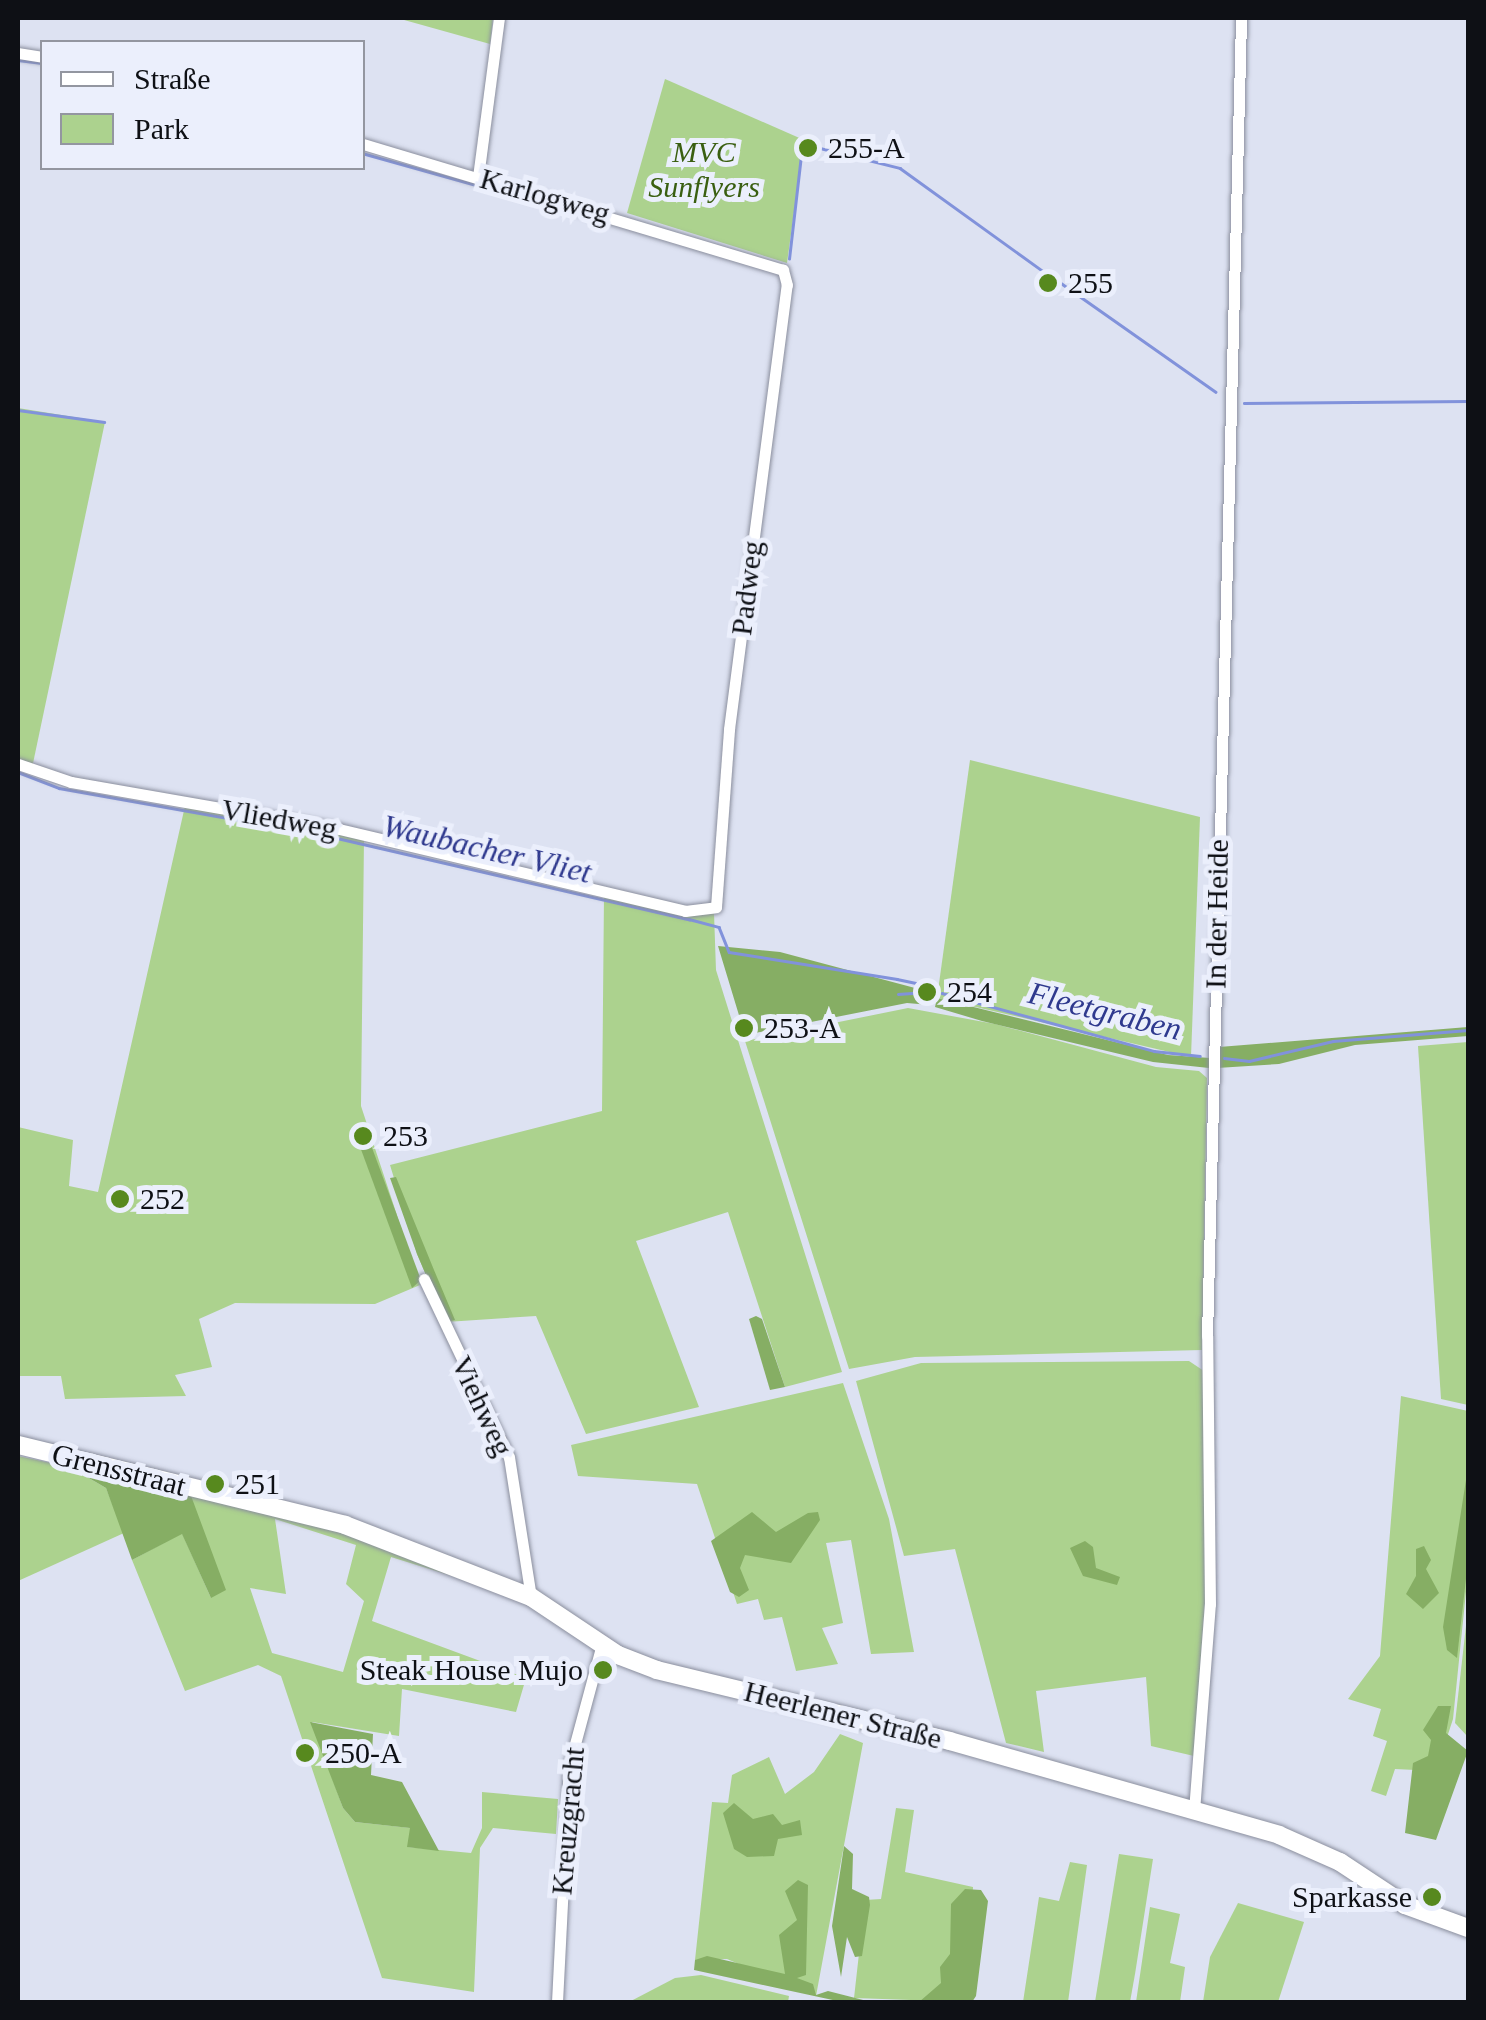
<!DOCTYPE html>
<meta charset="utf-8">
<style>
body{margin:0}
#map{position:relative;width:1486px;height:2020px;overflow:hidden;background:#dde2f2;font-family:Georgia,serif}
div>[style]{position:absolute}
.green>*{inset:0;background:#acd28e}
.forest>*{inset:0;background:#86ae64}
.stream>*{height:2.5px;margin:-1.25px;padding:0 1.25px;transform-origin:1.25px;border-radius:1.25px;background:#8192db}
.roads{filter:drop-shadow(0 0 2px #8a8e9d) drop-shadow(0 0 2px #8a8e9d)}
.street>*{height:11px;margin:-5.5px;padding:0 5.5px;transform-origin:5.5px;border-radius:5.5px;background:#fff}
.secondary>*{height:18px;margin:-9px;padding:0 9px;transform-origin:9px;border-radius:9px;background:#fff}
.dots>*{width:28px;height:28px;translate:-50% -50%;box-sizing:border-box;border:5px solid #ebeffc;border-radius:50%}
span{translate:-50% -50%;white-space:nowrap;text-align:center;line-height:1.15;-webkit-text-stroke:10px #ebeffc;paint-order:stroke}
.poi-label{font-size:30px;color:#0e1015}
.left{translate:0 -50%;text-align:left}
.right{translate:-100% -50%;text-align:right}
.park-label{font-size:30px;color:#3a5f11;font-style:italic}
.street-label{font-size:30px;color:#0e1015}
.water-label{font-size:32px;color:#2f398e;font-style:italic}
.frame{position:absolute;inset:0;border:20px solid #0e1015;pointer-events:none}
.legend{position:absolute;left:40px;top:40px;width:325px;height:130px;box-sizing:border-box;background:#ebeffc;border:2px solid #9396a0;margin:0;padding:12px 18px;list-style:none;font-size:30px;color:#0e1015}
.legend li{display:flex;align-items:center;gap:20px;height:50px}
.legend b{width:50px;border:2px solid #9396a0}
</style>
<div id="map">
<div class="green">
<div style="clip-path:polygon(397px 18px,493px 18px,490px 44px)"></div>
<div style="clip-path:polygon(665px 79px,804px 140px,787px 263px,627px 213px)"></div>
<div style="clip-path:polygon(18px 408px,105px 422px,32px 768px,18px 761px)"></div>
<div style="clip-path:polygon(970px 760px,1200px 817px,1191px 1057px,937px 998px)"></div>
<div style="clip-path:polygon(185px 806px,364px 838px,361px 1106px,420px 1285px,375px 1304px,235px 1303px,199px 1319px,212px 1367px,175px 1375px,186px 1396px,65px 1399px,61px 1376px,18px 1376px,18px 1127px,73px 1140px,69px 1186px,98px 1192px)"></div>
<div style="clip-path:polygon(604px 894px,688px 914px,714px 913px,716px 970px,842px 1372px,785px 1387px,728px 1212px,636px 1241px,699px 1407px,586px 1434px,536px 1316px,446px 1322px,417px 1254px,390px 1165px,602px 1111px)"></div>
<div style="clip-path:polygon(908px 1008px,995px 1024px,1156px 1067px,1199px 1071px,1207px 1078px,1202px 1350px,915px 1357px,849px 1369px,745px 1041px)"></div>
<div style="clip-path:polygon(1468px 1042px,1468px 1405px,1441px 1399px,1418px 1046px)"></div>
<div style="clip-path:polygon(1189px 1361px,1204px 1371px,1206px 1586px,1194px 1756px,1151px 1746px,1146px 1677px,1036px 1691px,1044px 1752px,1006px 1743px,955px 1549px,904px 1556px,856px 1381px,921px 1363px)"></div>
<div style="clip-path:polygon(843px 1383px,889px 1519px,914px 1652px,871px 1654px,851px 1540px,826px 1543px,843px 1623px,822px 1628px,838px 1664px,796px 1671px,782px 1617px,764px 1620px,758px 1599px,737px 1604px,697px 1484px,578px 1476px,571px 1445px)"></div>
<div style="clip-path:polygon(1401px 1396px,1468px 1411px,1468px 1572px,1453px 1719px,1436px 1771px,1395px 1769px,1386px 1796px,1371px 1791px,1387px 1741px,1373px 1736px,1381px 1709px,1348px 1699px,1380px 1656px)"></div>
<div style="clip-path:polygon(18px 1456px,70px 1467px,106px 1488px,124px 1533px,18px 1581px)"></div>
<div style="clip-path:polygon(evenodd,190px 1493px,296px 1514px,468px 1581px,391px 1557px,372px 1621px,526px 1678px,516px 1712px,402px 1689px,399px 1736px,312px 1722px,343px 1808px,355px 1822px,411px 1828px,408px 1847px,471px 1853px,482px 1828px,482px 1792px,558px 1799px,556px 1834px,493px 1828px,480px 1848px,474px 1992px,382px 1978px,281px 1676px,258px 1665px,185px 1691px,132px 1560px,182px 1533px,211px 1598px,190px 1493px,275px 1519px,356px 1545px,346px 1584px,364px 1601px,343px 1672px,272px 1653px,250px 1588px,286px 1594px,275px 1519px)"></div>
<div style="clip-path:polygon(1468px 1608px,1468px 1737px,1455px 1723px)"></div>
<div style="clip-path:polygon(840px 1734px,863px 1743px,816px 1996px,727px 1959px,695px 1960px,712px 1802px,728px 1803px,732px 1775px,769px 1757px,785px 1794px,814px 1772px)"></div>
<div style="clip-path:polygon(896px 1808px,914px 1810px,905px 1872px,973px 1887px,968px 2002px,854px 1998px,865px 1900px,881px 1899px)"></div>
<div style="clip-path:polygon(1119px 1854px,1153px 1859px,1135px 1974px,1130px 2002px,1095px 2002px)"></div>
<div style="clip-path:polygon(1070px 1862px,1087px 1865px,1068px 2002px,1023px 2002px,1039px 1897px,1059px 1901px)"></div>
<div style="clip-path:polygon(1238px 1903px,1304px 1922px,1278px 2002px,1203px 2002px,1210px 1957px)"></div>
<div style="clip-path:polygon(1150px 1907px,1180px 1914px,1170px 1963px,1185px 1967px,1180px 2002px,1136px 2002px)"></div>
<div style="clip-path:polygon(701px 1975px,789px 1996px,788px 2002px,629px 2002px,675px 1978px)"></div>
</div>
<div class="forest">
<div style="clip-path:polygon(718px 946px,780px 952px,930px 992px,930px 1005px,907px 1003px,745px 1035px)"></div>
<div style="clip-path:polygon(937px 998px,1168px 1055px,1210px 1058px,1209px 1068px,1153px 1062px,982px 1021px,935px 1007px)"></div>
<div style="clip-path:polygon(1468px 1027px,1468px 1036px,1355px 1045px,1279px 1064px,1217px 1068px,1219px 1047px)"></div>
<div style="clip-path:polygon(368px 1137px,421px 1280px,412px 1288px,359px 1144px)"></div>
<div style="clip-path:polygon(396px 1177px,434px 1270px,455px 1320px,446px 1322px,417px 1254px,390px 1178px)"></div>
<div style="clip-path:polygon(756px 1316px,762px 1319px,785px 1387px,770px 1390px,749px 1319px)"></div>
<div style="clip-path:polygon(70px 1467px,190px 1493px,226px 1590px,211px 1598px,182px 1534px,132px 1560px,106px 1488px)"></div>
<div style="clip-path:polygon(1468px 1467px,1468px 1561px,1457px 1658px,1447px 1650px,1443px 1627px)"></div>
<div style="clip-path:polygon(752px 1512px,776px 1532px,808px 1513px,818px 1512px,820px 1520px,791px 1563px,745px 1555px,740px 1568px,749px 1590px,739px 1597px,730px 1592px,711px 1541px)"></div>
<div style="clip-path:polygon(1085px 1541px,1093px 1547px,1096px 1568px,1120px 1577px,1117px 1585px,1083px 1576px,1070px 1548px)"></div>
<div style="clip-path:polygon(1424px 1546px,1431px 1560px,1426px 1569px,1439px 1593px,1423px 1609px,1406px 1594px,1416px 1576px,1416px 1549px)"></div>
<div style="clip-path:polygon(1438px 1706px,1451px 1706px,1446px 1733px,1468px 1751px,1436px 1840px,1405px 1833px,1413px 1763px,1428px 1756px,1431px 1740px,1423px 1730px)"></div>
<div style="clip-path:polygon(310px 1722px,373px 1734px,371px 1775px,402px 1782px,439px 1851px,407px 1847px,410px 1828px,355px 1822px,343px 1808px)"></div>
<div style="clip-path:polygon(734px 1803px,753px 1819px,773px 1814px,782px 1825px,800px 1820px,802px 1835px,778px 1839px,774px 1856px,747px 1857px,734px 1849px,723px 1813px)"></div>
<div style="clip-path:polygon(844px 1846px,853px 1854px,852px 1889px,869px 1897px,870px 1905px,862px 1956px,855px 1957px,847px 1937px,841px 1977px,832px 1926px)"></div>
<div style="clip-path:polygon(798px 1880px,808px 1885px,806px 1975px,797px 1978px,813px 1984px,816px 1995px,828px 1991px,871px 2002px,842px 2002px,694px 1970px,695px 1960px,707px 1956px,785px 1974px,779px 1935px,797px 1920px,785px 1891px)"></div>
<div style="clip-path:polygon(965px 1889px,981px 1890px,988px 1901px,976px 1996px,972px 2002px,919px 2002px,941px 1983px,940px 1967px,950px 1954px,951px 1904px)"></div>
</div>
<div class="stream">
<div style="left:18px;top:60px;width:24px;rotate:7deg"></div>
<div style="left:362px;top:153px;width:170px;rotate:15.7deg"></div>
<div style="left:789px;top:259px;width:113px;rotate:-83.4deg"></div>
<div style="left:802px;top:147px;width:6px;rotate:-18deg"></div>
<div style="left:808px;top:145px;width:95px;rotate:14deg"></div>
<div style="left:900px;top:168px;width:181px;rotate:35.8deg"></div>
<div style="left:1061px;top:283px;width:189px;rotate:35.1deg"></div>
<div style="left:1244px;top:403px;width:224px;rotate:-0.5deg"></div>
<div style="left:18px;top:410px;width:87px;rotate:7.9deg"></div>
<div style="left:18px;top:772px;width:44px;rotate:21.3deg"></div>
<div style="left:59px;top:788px;width:269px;rotate:10.1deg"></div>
<div style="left:324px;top:835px;width:375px;rotate:13deg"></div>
<div style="left:689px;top:919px;width:31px;rotate:15deg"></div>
<div style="left:719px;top:927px;width:27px;rotate:68deg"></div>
<div style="left:729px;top:952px;width:170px;rotate:9.1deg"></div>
<div style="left:897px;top:979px;width:25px;rotate:12deg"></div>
<div style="left:921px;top:984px;width:9px;rotate:58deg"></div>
<div style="left:942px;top:993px;width:220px;rotate:15.3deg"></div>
<div style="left:1154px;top:1051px;width:46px;rotate:6.2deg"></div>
<div style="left:898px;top:994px;width:28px;rotate:-4deg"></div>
<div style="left:1224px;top:1058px;width:25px;rotate:7deg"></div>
<div style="left:1249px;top:1061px;width:86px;rotate:-13.4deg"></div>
<div style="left:1333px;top:1041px;width:135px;rotate:-4.7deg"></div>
</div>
<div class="roads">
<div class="street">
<div style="left:18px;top:53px;width:24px;rotate:9deg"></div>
<div style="left:478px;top:177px;width:160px;rotate:-82.5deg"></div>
<div style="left:18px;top:764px;width:56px;rotate:18.8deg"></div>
<div style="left:71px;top:782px;width:272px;rotate:9.9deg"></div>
<div style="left:339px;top:829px;width:356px;rotate:13.3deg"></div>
<div style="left:685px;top:911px;width:31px;rotate:-7deg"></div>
<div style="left:716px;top:907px;width:178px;rotate:-85.8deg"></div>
<div style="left:729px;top:729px;width:448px;rotate:-82.6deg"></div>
<div style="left:787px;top:285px;width:16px;rotate:-105deg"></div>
<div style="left:783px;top:270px;width:439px;rotate:-163.3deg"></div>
<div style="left:424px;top:1279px;width:197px;rotate:64.5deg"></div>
<div style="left:509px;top:1457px;width:142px;rotate:81.1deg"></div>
<div style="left:1194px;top:1811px;width:208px;rotate:-85.6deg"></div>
<div style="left:1210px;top:1604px;width:268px;rotate:-90.6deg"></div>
<div style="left:1207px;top:1336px;width:1318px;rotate:-88.52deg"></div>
<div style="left:557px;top:2002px;width:236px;rotate:-87.1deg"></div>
<div style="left:569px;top:1766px;width:126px;rotate:-74.9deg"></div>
</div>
<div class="secondary">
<div style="left:18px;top:1445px;width:337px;rotate:13.7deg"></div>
<div style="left:345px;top:1525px;width:199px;rotate:21.2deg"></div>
<div style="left:531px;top:1597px;width:105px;rotate:33.7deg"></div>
<div style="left:618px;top:1655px;width:42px;rotate:21deg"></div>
<div style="left:657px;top:1670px;width:301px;rotate:13.6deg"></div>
<div style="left:950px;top:1741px;width:342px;rotate:15.9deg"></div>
<div style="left:1279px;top:1835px;width:67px;rotate:23.9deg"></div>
<div style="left:1340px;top:1862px;width:78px;rotate:33.5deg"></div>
<div style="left:1405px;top:1905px;width:67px;rotate:20.1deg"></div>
</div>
</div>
<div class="dots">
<div style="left:808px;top:148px;background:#57891e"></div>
<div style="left:1048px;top:283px;background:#57891e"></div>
<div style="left:927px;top:992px;background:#57891e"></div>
<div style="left:744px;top:1028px;background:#57891e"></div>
<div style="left:363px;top:1136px;background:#57891e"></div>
<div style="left:120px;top:1199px;background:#57891e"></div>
<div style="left:215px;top:1484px;background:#57891e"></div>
<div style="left:603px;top:1670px;background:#57891e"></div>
<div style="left:305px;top:1753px;background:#57891e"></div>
<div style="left:1432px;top:1897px;background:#57891e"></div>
</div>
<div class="poi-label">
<span class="left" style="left:828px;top:148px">255-A</span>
<span class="left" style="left:1068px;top:283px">255</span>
<span class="left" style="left:947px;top:992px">254</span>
<span class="left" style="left:764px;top:1028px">253-A</span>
<span class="left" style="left:383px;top:1136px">253</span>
<span class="left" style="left:140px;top:1199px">252</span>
<span class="left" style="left:235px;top:1484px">251</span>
<span class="right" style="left:583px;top:1670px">Steak House Mujo</span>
<span class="left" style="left:325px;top:1753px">250-A</span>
<span class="right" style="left:1412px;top:1897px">Sparkasse</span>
</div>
<div class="park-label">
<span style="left:704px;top:169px">MVC<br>Sunflyers</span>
</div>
<div class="street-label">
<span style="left:545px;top:196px;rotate:16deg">Karlogweg</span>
<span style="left:747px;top:588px;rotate:-83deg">Padweg</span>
<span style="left:279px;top:819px;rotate:10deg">Vliedweg</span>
<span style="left:1217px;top:914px;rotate:-89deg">In der Heide</span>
<span style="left:482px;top:1406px;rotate:65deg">Viehweg</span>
<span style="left:119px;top:1470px;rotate:14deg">Grensstraat</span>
<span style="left:843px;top:1715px;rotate:14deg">Heerlener Straße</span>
<span style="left:568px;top:1821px;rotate:-85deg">Kreuzgracht</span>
</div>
<div class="water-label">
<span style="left:487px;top:849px;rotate:13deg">Waubacher Vliet</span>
<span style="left:1105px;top:1011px;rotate:14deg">Fleetgraben</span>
</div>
<div class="frame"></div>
<ul class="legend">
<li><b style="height:12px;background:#fff"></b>Straße</li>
<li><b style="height:28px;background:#acd28e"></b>Park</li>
</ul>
</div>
